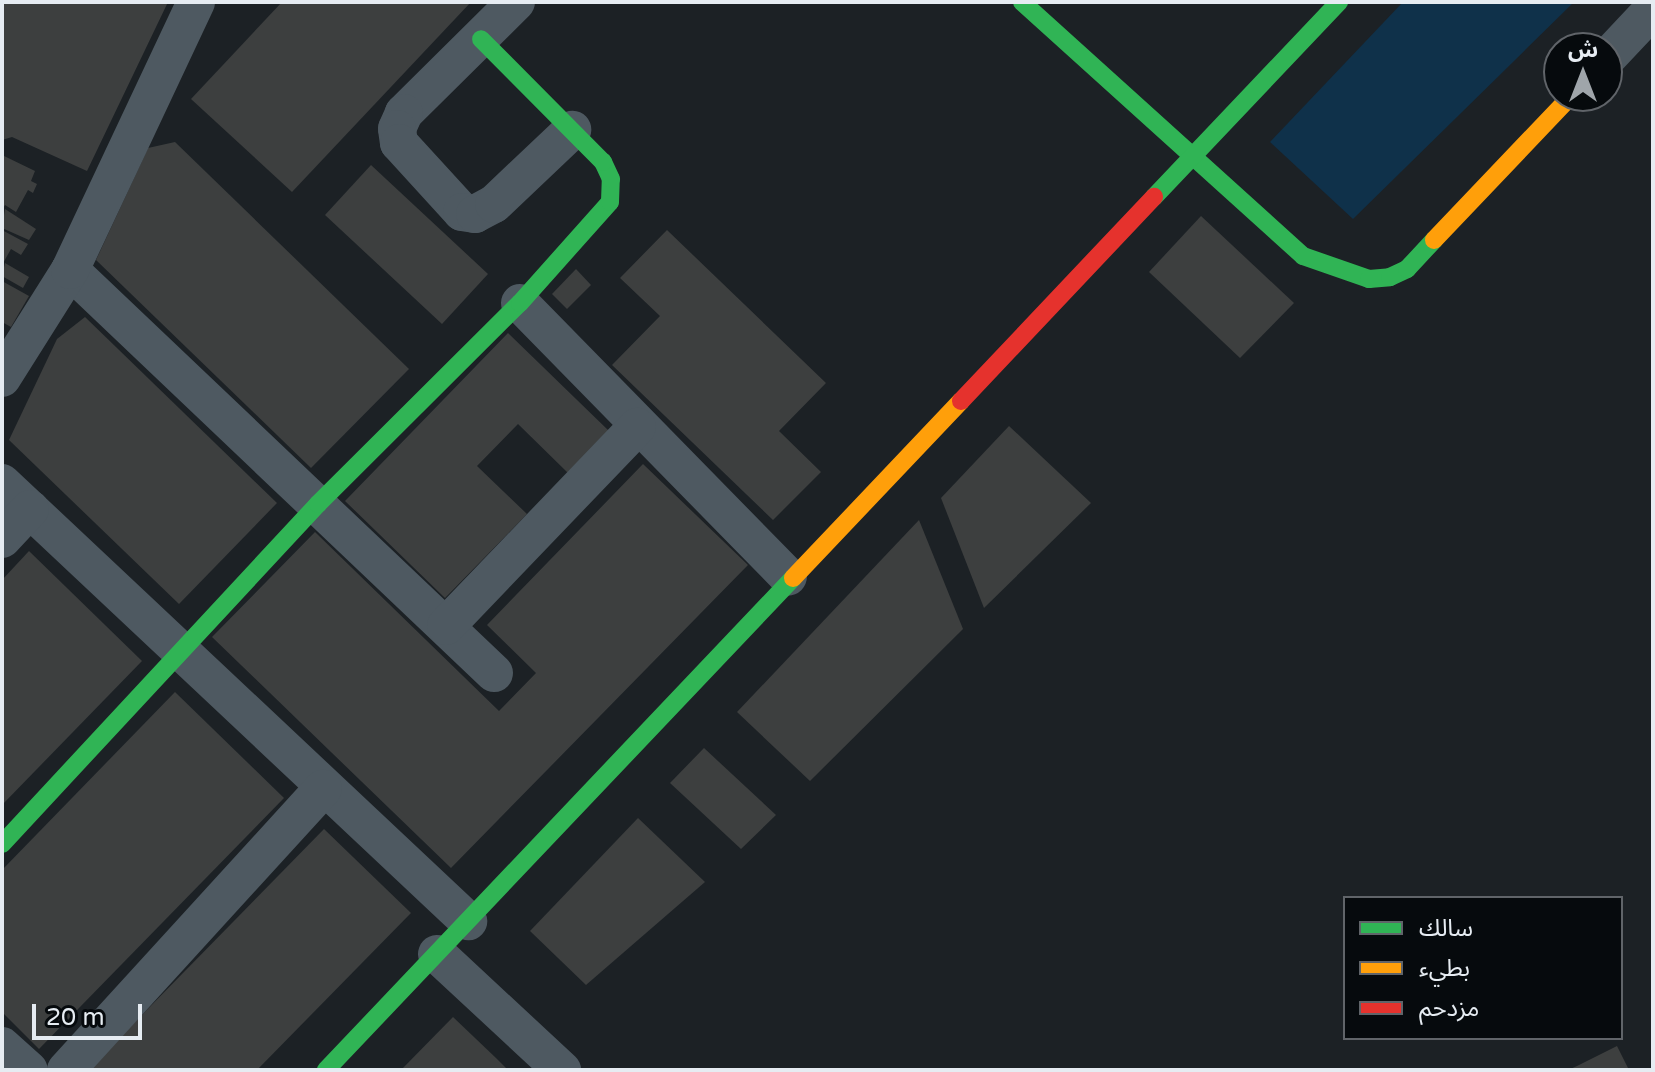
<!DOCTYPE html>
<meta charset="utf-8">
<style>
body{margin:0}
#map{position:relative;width:1655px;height:1072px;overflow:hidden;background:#1c2125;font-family:"Varela Round","Noto Sans Arabic",sans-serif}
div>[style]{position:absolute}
.green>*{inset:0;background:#0f314a}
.building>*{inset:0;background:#3d3f3f}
.street>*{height:38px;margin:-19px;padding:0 19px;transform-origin:19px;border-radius:19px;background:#4e5961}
.fast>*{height:18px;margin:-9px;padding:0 9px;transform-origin:9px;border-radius:9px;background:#30b455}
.slow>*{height:18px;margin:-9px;padding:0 9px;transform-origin:9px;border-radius:9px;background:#ff9f0a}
.jam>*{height:18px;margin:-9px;padding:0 9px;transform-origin:9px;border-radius:9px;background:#e5322d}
span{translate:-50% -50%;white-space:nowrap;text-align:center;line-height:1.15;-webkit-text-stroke:6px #060a0d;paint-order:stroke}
.frame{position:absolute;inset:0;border:4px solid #e6ecf2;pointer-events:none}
.legend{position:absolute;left:1343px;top:896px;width:280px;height:144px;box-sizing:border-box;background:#060a0d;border:2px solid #606469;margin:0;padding:10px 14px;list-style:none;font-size:24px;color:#e6ecf2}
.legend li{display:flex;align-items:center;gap:16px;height:40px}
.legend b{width:40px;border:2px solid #606469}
.north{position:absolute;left:1543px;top:32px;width:80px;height:80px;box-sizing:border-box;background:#060a0d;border:2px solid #606469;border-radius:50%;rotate:0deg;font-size:22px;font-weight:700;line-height:32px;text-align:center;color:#e6ecf2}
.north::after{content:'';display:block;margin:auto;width:28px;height:36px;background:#9fa5aa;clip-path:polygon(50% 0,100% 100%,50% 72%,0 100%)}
.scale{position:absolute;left:32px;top:1004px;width:110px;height:36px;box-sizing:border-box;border:4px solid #e6ecf2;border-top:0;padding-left:10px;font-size:24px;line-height:28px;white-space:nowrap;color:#e6ecf2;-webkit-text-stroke:6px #060a0d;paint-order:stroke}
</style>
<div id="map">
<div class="green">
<div style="clip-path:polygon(1403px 2px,1574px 2px,1353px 219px,1270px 142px)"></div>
</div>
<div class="building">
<div style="clip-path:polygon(2px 2px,168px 2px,87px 171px,12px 137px,2px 140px)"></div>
<div style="clip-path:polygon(282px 2px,471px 2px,292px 192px,191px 99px)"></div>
<div style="clip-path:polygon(175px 142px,409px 369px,311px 468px,96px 260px,148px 148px)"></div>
<div style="clip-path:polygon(2px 155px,35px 171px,31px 181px,37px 184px,33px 193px,28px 190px,16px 212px,5px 205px,2px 210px)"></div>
<div style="clip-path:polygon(371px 165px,488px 274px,442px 324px,325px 215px)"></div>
<div style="clip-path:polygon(5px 209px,36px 229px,29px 240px,2px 228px)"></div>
<div style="clip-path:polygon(1201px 216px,1294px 303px,1240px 358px,1149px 272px)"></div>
<div style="clip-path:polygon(2px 230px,28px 244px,21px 255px,11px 249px,2px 265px)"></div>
<div style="clip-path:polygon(667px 230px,826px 383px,779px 431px,821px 472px,773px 520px,612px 365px,660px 316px,620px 278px)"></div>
<div style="clip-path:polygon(5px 263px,29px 277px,23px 288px,2px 276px)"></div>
<div style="clip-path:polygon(576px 269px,591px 285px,567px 309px,552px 294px)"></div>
<div style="clip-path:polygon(2px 281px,29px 296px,11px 327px,2px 322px)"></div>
<div style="clip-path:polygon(85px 317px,277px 503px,179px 604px,9px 440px,57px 339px)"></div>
<div style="clip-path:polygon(508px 333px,609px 431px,568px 473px,518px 424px,477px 466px,527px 514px,445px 598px,345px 501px)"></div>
<div style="clip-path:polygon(1009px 426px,1091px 503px,984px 608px,941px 498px)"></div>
<div style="clip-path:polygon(643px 464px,748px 565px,451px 868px,212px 637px,315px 532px,499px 711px,536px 673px,487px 625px)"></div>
<div style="clip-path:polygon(919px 520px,963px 629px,810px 781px,737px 712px)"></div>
<div style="clip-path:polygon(29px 551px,142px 661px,2px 805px,2px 580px)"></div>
<div style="clip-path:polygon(175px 692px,284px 798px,39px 1049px,2px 1012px,2px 870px)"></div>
<div style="clip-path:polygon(704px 748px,776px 815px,741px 849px,670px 783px)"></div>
<div style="clip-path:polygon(638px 818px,705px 882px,586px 985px,530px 931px)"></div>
<div style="clip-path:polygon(324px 829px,411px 913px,257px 1070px,88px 1070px)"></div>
<div style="clip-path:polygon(453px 1017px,496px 1058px,508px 1070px,401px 1070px)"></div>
<div style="clip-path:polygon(1617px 1046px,1629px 1070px,1568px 1070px,1577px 1066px)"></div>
</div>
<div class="street">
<div style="left:516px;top:2px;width:158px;rotate:135.3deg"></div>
<div style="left:404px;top:113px;width:17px;rotate:114deg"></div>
<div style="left:397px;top:129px;width:14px;rotate:82deg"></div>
<div style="left:399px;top:143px;width:93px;rotate:47.6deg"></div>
<div style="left:462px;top:212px;width:13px;rotate:9deg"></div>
<div style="left:475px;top:214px;width:21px;rotate:-28deg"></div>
<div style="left:494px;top:204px;width:108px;rotate:-43.5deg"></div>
<div style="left:1607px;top:58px;width:67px;rotate:-46.8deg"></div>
<div style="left:70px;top:270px;width:585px;rotate:43.55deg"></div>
<div style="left:520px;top:303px;width:383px;rotate:45.6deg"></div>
<div style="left:2px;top:378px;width:128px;rotate:-57.8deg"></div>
<div style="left:70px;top:270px;width:296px;rotate:-64.8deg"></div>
<div style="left:2px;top:483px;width:640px;rotate:43.23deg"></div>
<div style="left:2px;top:539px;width:41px;rotate:-47deg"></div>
<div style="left:446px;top:626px;width:276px;rotate:-46.2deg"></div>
<div style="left:437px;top:954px;width:171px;rotate:42.9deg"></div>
<div style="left:2px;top:1046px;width:36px;rotate:42deg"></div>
<div style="left:66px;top:1070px;width:381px;rotate:-47.6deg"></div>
</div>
<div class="fast">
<div style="left:1022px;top:2px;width:379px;rotate:42.1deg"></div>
<div style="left:1303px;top:256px;width:70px;rotate:19.2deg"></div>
<div style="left:1369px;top:279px;width:21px;rotate:-5deg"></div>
<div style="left:1390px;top:277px;width:19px;rotate:-25deg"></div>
<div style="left:1407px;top:269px;width:40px;rotate:-47deg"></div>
<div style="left:1154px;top:197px;width:269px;rotate:-46.5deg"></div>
<div style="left:2px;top:844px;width:464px;rotate:-47.1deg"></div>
<div style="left:318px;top:504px;width:285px;rotate:-44.9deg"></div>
<div style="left:520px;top:303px;width:135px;rotate:-48.3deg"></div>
<div style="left:610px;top:202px;width:23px;rotate:-88deg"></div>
<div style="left:611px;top:179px;width:19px;rotate:-115deg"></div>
<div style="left:603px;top:162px;width:173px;rotate:-134.8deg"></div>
<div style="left:326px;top:1070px;width:678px;rotate:-46.49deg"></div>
</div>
<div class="slow">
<div style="left:1434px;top:240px;width:199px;rotate:-46.4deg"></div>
<div style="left:793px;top:578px;width:244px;rotate:-46.5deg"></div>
</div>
<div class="jam">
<div style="left:961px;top:401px;width:281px;rotate:-46.6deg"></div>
</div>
<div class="frame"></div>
<ul class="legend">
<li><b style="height:10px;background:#30b455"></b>سالك</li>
<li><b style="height:10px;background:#ff9f0a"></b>بطيء</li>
<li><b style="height:10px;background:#e5322d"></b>مزدحم</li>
</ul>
<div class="north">ش</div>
<div class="scale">20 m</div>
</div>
